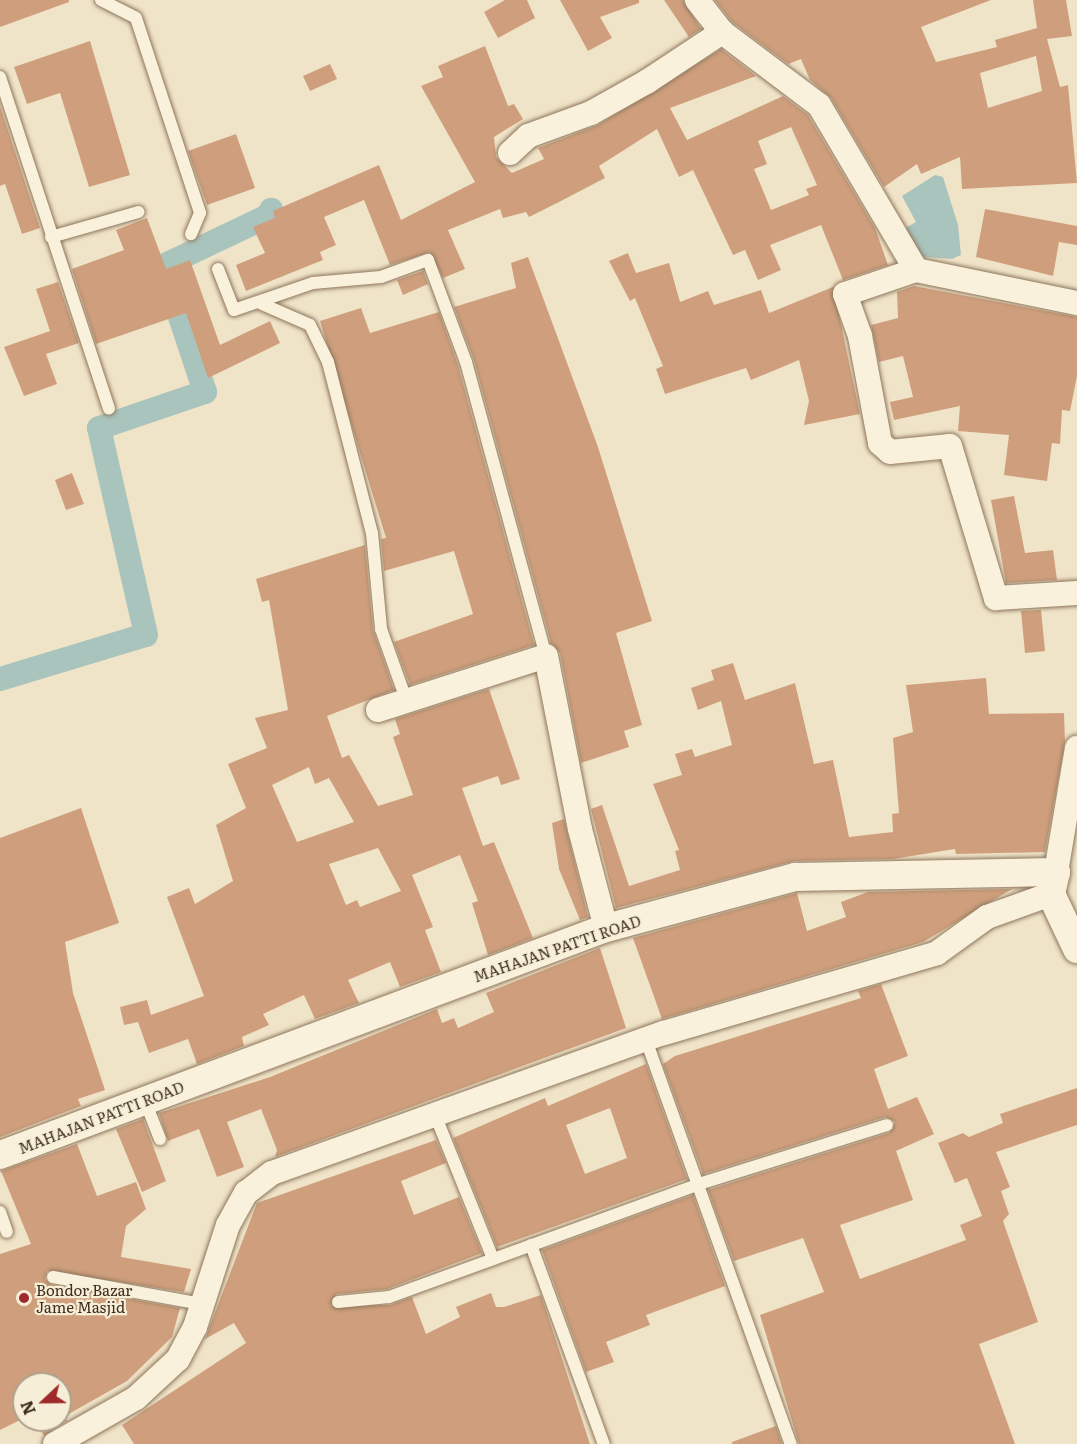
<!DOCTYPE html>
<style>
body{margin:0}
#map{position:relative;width:1077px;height:1444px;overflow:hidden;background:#f0e4c8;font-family:Literata,serif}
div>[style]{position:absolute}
.water>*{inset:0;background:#a9c4bc}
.canal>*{height:24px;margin:-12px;padding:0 12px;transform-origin:12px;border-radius:12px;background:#a9c4bc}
.building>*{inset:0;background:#cf9f7d}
.roads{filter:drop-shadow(0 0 2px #8d765c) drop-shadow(0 0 2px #8d765c)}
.service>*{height:12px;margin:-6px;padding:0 6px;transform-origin:6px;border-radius:6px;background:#faf1dc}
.minor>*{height:24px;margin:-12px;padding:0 12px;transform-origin:12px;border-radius:12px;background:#faf1dc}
.tertiary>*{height:28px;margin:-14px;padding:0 14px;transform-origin:14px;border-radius:14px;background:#faf1dc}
.dots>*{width:16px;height:16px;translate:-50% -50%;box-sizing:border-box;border:3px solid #f7eed8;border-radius:50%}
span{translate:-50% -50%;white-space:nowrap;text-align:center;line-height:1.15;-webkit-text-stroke:4.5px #f7eed8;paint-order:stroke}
.street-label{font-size:15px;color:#3d2e20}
.poi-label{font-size:15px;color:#3d2e20}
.left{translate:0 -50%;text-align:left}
.north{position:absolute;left:12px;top:1372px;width:60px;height:60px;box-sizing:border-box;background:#f7eed8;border:2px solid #ada18e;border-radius:50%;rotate:248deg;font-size:16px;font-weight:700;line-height:24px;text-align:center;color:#3d2e20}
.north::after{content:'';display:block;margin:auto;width:21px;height:27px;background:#9e2a2b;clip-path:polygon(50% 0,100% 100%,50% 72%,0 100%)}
</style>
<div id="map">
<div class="water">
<div style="clip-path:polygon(935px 175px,943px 177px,958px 225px,961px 255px,952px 259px,915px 256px,904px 229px,916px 222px,902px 196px)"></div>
</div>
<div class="canal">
<div style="left:0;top:679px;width:152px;rotate:-16.8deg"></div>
<div style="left:146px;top:635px;width:212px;rotate:-102.8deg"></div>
<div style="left:99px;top:428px;width:112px;rotate:-18.8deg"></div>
<div style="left:205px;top:392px;width:133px;rotate:-108.4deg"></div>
<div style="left:163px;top:266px;width:116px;rotate:-25.5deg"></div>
<div style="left:268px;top:216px;width:7px;rotate:-63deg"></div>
</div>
<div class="building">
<div style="clip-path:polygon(0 0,69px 0,69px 2px,0 27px)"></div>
<div style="clip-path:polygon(505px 0,527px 0,535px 18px,498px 38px,484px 12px)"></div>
<div style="clip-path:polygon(560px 0,639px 0,639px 3px,600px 17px,612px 38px,588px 51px)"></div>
<div style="clip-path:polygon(664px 0,683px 0,701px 29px,689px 37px)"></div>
<div style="clip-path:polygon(evenodd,715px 0,991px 0,921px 27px,936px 62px,997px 47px,995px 40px,1037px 28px,1033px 0,1066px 0,1072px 36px,1047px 39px,1060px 87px,1068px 85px,1077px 183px,962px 189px,960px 157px,921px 174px,917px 164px,884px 187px,831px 98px,810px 80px,801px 59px,788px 64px,732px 22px,715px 0,1036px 56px,1042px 91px,988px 108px,980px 73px,1036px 56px)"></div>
<div style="clip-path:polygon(90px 41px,130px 175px,89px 187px,60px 93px,27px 104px,14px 67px)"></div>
<div style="clip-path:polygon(evenodd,485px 46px,508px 106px,514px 104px,523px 119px,494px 137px,496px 157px,512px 173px,544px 159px,538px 148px,598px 125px,721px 49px,756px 76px,670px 108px,687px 140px,783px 96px,808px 115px,875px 228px,888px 265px,843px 280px,821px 225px,770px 245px,781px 270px,758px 280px,745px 250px,733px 255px,693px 170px,679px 177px,657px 129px,599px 166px,605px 178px,559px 202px,529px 217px,526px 212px,503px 218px,500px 209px,448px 230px,465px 269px,443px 278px,430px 252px,390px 265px,364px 200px,324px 217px,336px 245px,320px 252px,323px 260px,246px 291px,236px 265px,265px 253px,253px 227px,275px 218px,273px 211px,379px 165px,401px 220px,475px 182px,421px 86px,443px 77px,438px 66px,485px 46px,791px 127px,817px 185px,806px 189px,809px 195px,771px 210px,754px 169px,767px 164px,758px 141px,791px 127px)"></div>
<div style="clip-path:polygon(330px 64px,337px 79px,310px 91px,303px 76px)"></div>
<div style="clip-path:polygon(0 106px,40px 228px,22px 234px,5px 184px,0 186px)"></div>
<div style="clip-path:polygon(236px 134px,255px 188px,207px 205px,188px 151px)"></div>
<div style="clip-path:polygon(985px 209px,1077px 226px,1077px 245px,1059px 242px,1053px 276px,976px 257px)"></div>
<div style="clip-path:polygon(147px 218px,166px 269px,190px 260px,220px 345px,270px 321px,280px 343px,208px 378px,186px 313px,96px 344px,72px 269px,124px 250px,116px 230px)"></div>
<div style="clip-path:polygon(628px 253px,636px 273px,669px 263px,680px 302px,708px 291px,714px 305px,761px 290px,769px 313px,833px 287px,860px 414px,804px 425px,809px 401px,799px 360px,751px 380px,746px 368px,665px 394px,656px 369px,663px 366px,635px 298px,630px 301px,609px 261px)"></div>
<div style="clip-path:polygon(528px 257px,598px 447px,652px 621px,616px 633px,642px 725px,624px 731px,629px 747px,581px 763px,560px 653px,551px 643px,474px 360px,454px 307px,516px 288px,511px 263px)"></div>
<div style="clip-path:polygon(423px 271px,428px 284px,403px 295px,397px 280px)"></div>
<div style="clip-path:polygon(58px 282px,79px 343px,46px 354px,57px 384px,24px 396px,4px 347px,50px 331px,36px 289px)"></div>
<div style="clip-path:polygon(914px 286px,1077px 317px,1077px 376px,1070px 411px,1062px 410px,1060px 444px,1052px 443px,1047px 481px,1004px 475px,1009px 435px,958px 431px,960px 406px,894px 420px,890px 402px,913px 397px,903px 356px,879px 362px,871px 325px,898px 318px,897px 292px)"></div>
<div style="clip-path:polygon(361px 308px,370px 333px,439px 312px,458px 365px,534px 645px,410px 685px,394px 642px,473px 614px,454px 551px,384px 571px,381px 539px,386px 538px,320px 321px)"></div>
<div style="clip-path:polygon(72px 473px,84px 504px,66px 510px,55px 480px)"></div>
<div style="clip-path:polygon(1014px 496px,1025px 553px,1053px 550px,1057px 580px,1006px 583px,991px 500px)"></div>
<div style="clip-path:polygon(evenodd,365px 545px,373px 630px,394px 690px,327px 716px,342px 758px,349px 755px,378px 806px,413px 795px,393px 737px,400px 734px,395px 719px,489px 689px,520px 779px,501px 785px,498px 776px,462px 788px,483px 846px,494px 842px,533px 938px,488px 955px,472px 903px,478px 901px,460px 855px,412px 875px,433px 927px,425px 930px,441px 972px,400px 987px,390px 962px,348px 980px,359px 1003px,315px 1019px,304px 995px,263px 1014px,269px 1025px,242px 1037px,244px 1046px,197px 1064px,188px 1039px,149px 1053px,138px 1022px,124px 1025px,120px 1007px,147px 1000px,151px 1015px,204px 996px,167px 897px,189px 888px,195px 904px,233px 881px,216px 825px,246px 808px,228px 764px,267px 748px,255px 718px,288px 710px,269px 600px,262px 602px,256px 579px,365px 545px,309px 767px,315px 784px,329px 778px,354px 822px,297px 842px,272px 785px,309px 767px,365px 545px,378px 848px,401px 891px,360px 907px,357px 900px,346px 905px,329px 864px,378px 848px)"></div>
<div style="clip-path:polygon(1041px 610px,1045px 651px,1025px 653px,1021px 611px)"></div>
<div style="clip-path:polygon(733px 663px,745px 700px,795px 683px,814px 764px,833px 760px,849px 837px,893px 832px,892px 814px,899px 813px,893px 738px,913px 732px,906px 685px,986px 678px,989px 714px,1064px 713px,1065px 742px,1045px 852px,956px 854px,955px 849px,893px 859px,794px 861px,616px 908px,591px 809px,602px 805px,629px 886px,680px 870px,675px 851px,679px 850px,653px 784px,682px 775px,675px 754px,692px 749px,695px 757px,732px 745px,721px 701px,698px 710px,691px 688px,714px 680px,711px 670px)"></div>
<div style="clip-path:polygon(81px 808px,119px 923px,65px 942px,73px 993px,105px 1090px,78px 1099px,81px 1106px,0 1137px,0 838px)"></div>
<div style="clip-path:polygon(564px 819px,588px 917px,580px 920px,559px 869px,552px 823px)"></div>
<div style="clip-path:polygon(1012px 889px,923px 942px,662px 1019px,633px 938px,797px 893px,807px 931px,846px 917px,841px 902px,868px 892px)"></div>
<div style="clip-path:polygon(600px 948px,626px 1028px,275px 1157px,277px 1150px,261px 1109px,227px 1122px,244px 1167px,217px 1177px,199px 1129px,168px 1141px,159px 1113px,270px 1077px,437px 1009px,442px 1023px,454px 1018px,458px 1028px,494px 1012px,486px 993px)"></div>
<div style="clip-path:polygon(881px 984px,908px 1056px,874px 1069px,888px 1109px,917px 1097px,934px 1134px,896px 1151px,913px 1200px,840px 1225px,860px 1279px,966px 1240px,960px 1225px,982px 1216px,967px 1178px,955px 1183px,938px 1143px,963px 1133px,969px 1137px,1003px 1123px,1000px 1114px,1077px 1088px,1077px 1125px,996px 1152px,1010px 1187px,1001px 1191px,1009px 1214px,1003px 1221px,1038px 1322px,979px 1344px,1015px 1444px,799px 1444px,760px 1315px,824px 1292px,803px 1238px,734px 1261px,708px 1190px,889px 1133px,895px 1122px,885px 1117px,703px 1174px,663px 1064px,675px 1056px,861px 998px,858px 991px)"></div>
<div style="clip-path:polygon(evenodd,646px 1064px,687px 1179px,497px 1247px,453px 1138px,545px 1098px,548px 1106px,646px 1064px,610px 1108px,627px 1158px,585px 1174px,566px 1125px,610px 1108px)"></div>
<div style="clip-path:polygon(143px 1119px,166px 1181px,142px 1192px,116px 1129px)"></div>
<div style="clip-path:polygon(436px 1140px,446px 1163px,401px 1181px,414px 1215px,459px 1197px,482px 1253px,387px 1289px,337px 1294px,331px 1306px,390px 1305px,412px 1297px,426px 1334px,460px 1317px,456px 1307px,491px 1293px,496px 1307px,504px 1307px,541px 1295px,590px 1444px,134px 1444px,122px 1425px,246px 1343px,234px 1323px,205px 1339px,257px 1203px)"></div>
<div style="clip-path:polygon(77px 1144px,97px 1196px,136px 1182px,146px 1209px,126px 1226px,121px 1257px,191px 1269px,184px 1292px,47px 1271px,45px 1279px,52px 1285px,180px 1308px,172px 1337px,127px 1381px,60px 1419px,60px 1384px,24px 1384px,24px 1418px,0 1430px,0 1254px,31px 1244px,1px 1171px)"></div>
<div style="clip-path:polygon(693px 1195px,725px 1286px,646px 1315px,650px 1325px,606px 1342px,614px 1362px,586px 1372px,542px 1250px)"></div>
<div style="clip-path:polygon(36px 1420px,68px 1420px,44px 1436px)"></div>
<div style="clip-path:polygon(776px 1426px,782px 1444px,732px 1444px,732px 1442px)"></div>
</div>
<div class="roads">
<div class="service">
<div style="left:101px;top:0;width:39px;rotate:27deg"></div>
<div style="left:136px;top:18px;width:205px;rotate:71.8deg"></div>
<div style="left:200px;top:213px;width:23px;rotate:113deg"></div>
<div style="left:0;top:77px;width:349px;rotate:71.8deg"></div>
<div style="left:51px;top:237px;width:91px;rotate:-16deg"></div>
<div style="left:218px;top:269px;width:44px;rotate:68.7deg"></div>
<div style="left:234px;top:310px;width:83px;rotate:-18.9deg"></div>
<div style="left:313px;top:283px;width:68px;rotate:-5deg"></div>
<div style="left:381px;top:277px;width:50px;rotate:-19.9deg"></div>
<div style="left:428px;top:260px;width:109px;rotate:69.6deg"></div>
<div style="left:466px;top:362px;width:305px;rotate:74.8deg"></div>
<div style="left:262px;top:304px;width:52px;rotate:23.6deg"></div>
<div style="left:310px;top:325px;width:41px;rotate:64.1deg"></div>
<div style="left:328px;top:362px;width:177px;rotate:75.6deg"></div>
<div style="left:372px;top:533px;width:96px;rotate:84.6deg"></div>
<div style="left:381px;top:629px;width:77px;rotate:70.4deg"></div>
<div style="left:646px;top:1040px;width:429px;rotate:70.3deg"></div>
<div style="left:145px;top:1101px;width:41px;rotate:68.5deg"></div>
<div style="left:436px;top:1117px;width:153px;rotate:68.1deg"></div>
<div style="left:0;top:1212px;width:21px;rotate:71deg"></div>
<div style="left:531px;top:1245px;width:212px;rotate:69.9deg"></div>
<div style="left:53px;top:1277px;width:151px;rotate:10.3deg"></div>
<div style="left:338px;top:1302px;width:51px;rotate:-5.6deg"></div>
<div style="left:389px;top:1297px;width:330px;rotate:-20deg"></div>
<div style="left:699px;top:1184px;width:197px;rotate:-17.4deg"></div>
</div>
<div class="minor">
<div style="left:697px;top:0;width:41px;rotate:52deg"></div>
<div style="left:722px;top:32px;width:121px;rotate:37deg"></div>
<div style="left:819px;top:105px;width:191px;rotate:59.5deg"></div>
<div style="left:916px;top:270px;width:164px;rotate:11.6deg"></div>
<div style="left:510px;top:153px;width:25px;rotate:-43deg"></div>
<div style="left:528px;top:136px;width:67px;rotate:-20.1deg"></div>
<div style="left:591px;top:113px;width:65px;rotate:-29.3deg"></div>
<div style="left:648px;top:81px;width:89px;rotate:-33.5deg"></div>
<div style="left:916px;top:270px;width:75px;rotate:161.3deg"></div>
<div style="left:845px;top:294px;width:45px;rotate:70.3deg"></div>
<div style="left:860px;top:336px;width:109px;rotate:79.4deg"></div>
<div style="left:880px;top:443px;width:13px;rotate:42deg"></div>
<div style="left:890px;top:452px;width:60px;rotate:-5.7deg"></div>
<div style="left:950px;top:446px;width:159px;rotate:73.2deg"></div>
<div style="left:996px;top:598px;width:81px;rotate:-3.5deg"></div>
<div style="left:378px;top:710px;width:176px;rotate:-17.8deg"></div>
<div style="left:546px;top:656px;width:176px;rotate:78.9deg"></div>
<div style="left:580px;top:829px;width:102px;rotate:75.3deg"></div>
<div style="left:1056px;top:872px;width:126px;rotate:-80.4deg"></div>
<div style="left:55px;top:1444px;width:93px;rotate:-29.6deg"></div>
<div style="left:136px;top:1398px;width:57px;rotate:-42.9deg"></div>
<div style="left:178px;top:1359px;width:36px;rotate:-62deg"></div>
<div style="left:195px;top:1327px;width:107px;rotate:-72.1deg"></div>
<div style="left:228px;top:1225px;width:37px;rotate:-61deg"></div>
<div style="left:246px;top:1193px;width:33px;rotate:-38deg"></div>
<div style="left:272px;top:1173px;width:416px;rotate:-19.7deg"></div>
<div style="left:664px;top:1033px;width:284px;rotate:-16.3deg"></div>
<div style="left:937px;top:953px;width:62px;rotate:-35.8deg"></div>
<div style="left:987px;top:917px;width:68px;rotate:-19.8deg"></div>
</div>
<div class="tertiary">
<div style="left:0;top:1155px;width:647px;rotate:-20.54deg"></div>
<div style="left:606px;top:928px;width:196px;rotate:-15.1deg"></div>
<div style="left:795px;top:877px;width:261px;rotate:-1.1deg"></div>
<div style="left:1056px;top:872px;width:23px;rotate:103deg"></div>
<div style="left:1051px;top:894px;width:61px;rotate:64.7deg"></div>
</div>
</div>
<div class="dots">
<div style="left:24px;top:1298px;background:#9e2a2b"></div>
</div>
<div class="street-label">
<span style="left:557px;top:948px;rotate:-19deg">MAHAJAN PATTI ROAD</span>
<span style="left:101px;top:1117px;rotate:-21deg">MAHAJAN PATTI ROAD</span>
</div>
<div class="poi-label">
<span class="left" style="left:36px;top:1298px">Bondor Bazar<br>Jame Masjid</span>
</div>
<div class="north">N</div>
</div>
